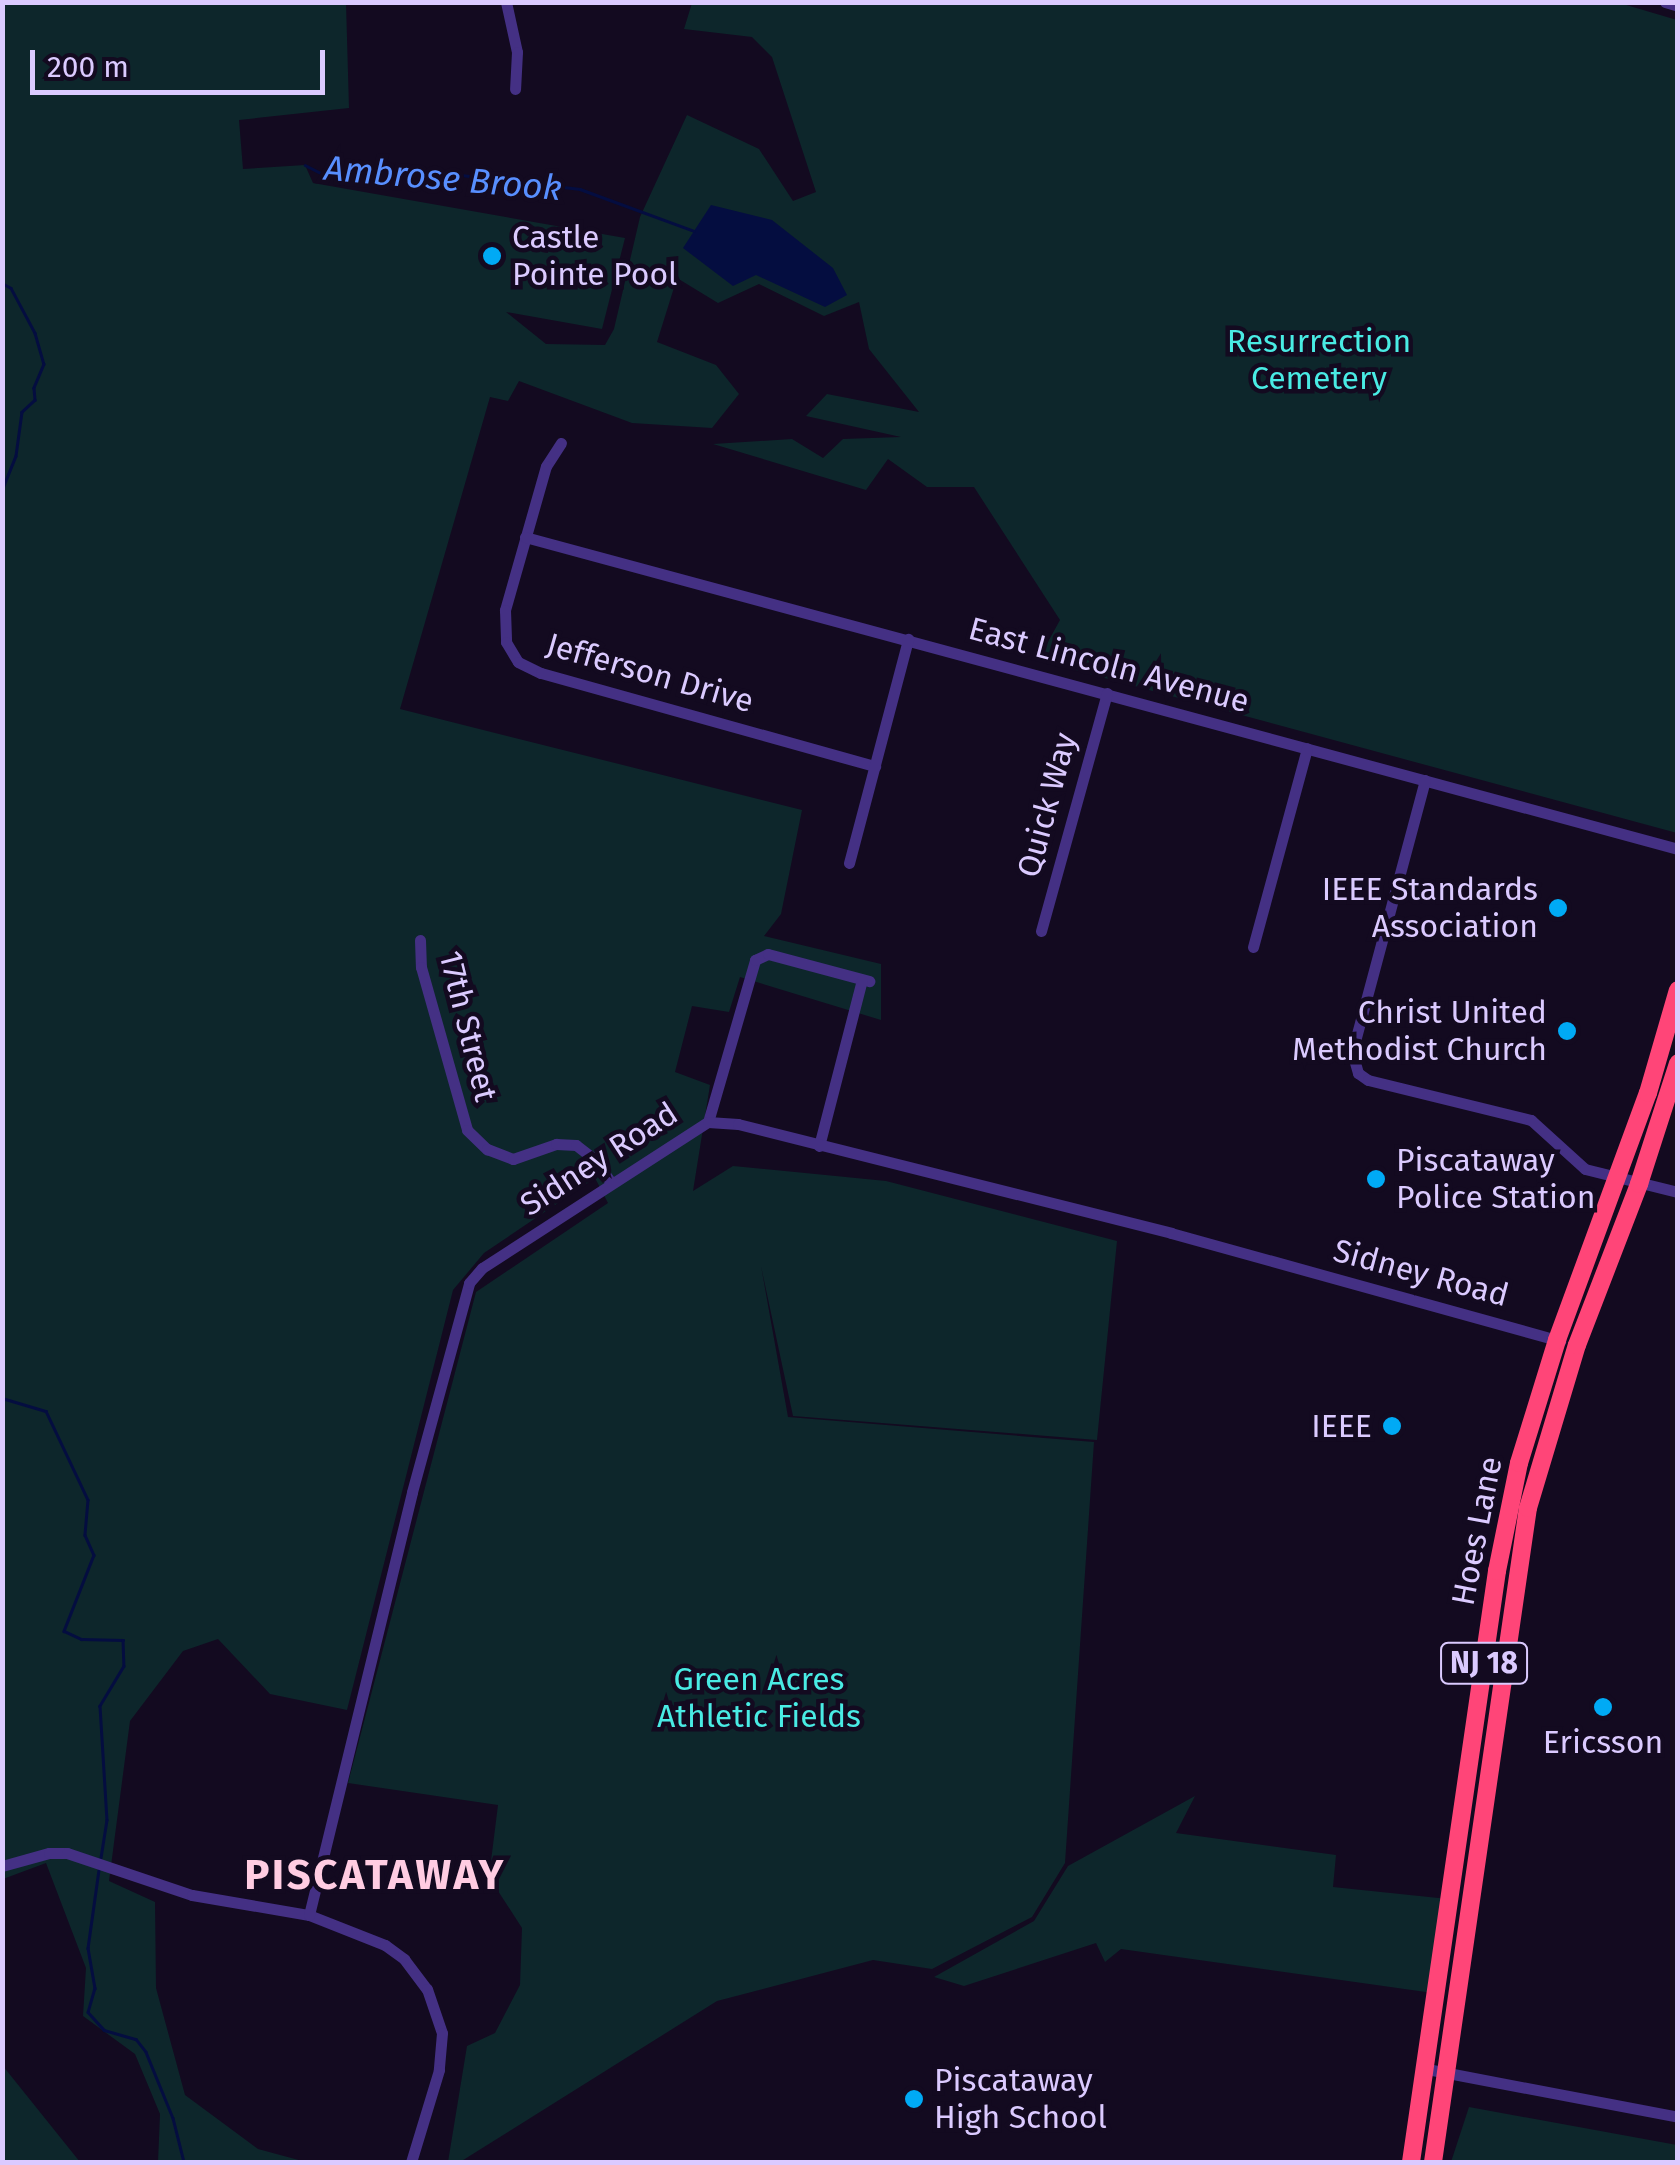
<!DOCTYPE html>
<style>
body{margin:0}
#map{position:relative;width:1680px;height:2165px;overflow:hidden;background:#130a20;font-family:"Fira Sans",sans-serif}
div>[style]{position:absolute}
.green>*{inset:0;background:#0d262b}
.water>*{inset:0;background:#040d40}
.stream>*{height:2.5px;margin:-1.25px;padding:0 1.25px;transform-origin:1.25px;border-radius:1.25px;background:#040d40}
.minor>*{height:11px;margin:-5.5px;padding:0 5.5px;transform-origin:5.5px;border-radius:5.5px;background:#443084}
.highway>*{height:18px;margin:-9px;padding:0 9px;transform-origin:9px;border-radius:9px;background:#ff4578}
.dots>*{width:28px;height:28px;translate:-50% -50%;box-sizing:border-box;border:5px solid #130a20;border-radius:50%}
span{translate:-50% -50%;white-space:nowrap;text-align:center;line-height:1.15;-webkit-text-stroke:9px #130a20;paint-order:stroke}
.shield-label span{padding:2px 8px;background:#130a20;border:2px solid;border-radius:8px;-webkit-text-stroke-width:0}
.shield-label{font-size:30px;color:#dbcaff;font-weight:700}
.poi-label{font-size:32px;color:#dbcaff}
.left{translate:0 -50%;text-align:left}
.right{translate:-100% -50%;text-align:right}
.park-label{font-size:32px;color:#49ebe4}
.street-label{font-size:32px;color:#dbcaff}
.water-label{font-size:35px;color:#588fff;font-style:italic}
.district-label{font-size:42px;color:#ffcce2;font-weight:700;letter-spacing:2.5px}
.frame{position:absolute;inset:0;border:5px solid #dbcaff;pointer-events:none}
.scale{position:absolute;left:30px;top:50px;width:295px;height:45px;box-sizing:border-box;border:5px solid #dbcaff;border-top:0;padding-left:12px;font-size:30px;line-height:35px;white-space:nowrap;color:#dbcaff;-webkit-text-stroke:8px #130a20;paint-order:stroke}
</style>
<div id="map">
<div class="green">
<div style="clip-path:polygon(1616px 2px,1677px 20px,1677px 833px,1038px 660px,1060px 620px,974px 487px,927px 487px,888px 459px,866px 490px,713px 444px,792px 439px,823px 458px,843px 439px,901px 437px,806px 416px,827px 394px,919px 412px,869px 349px,859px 302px,824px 316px,759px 284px,718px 303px,677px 278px,657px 342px,716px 365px,739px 394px,712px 428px,632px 423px,519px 381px,508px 401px,490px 397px,400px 709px,802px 810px,781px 914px,764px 936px,881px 964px,881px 1020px,740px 977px,729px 1012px,692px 1006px,675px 1072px,710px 1085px,693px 1191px,733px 1166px,886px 1181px,1117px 1241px,1097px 1440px,793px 1416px,761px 1266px,788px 1417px,1094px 1442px,1065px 1863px,1032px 1917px,932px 1969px,873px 1960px,717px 2001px,460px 2162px,448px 2162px,467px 2046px,495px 2033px,520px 1985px,522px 1928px,489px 1877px,498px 1805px,348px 1783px,476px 1292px,608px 1203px,595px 1178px,484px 1253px,453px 1290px,347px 1710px,270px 1694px,218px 1639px,183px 1651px,130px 1721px,109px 1881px,155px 1902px,156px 1988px,185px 2095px,258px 2149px,306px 2162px,158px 2162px,160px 2114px,135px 2054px,83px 2016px,86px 1968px,46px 1863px,3px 1879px,3px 3px,346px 3px,349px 108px,239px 120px,243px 169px,305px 165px,313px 183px,625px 238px,602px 329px,506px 312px,546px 344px,605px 345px,614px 329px,640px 217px,687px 115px,759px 149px,793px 201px,816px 192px,772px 57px,752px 37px,684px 29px,692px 3px)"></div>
<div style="clip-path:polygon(1195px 1796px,1176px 1833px,1336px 1855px,1333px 1887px,1448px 1899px,1433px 1993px,1121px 1949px,1105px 1962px,1096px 1943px,964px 1986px,934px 1977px,1034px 1921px,1068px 1866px)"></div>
<div style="clip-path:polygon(2px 2066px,3px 2066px,80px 2162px,3px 2162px)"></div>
<div style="clip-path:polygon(1469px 2107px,1677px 2145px,1677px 2162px,1451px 2162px)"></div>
</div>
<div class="water">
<div style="clip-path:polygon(711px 205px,772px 220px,833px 268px,847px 295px,825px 307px,756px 275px,733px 286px,683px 248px)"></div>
</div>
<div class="stream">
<div style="left:305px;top:165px;width:20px;rotate:27deg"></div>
<div style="left:323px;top:174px;width:121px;rotate:-0.5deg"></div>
<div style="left:444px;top:173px;width:137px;rotate:6.7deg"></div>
<div style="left:580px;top:189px;width:121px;rotate:20.2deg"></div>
<div style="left:2px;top:283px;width:10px;rotate:29deg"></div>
<div style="left:11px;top:288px;width:51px;rotate:61.9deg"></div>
<div style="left:35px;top:333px;width:32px;rotate:74deg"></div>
<div style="left:44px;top:364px;width:26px;rotate:113deg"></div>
<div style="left:34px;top:388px;width:12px;rotate:85deg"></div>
<div style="left:35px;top:400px;width:18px;rotate:137deg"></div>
<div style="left:22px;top:412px;width:44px;rotate:97.8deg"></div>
<div style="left:16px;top:456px;width:38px;rotate:112deg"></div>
<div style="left:2px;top:1398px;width:46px;rotate:16.5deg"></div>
<div style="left:46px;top:1411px;width:98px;rotate:64.7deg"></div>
<div style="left:88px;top:1500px;width:35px;rotate:95deg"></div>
<div style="left:85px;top:1535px;width:22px;rotate:66deg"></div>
<div style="left:94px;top:1555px;width:82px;rotate:111.5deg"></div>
<div style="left:64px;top:1631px;width:19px;rotate:25deg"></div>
<div style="left:81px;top:1639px;width:42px;rotate:1.4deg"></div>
<div style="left:123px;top:1640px;width:26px;rotate:88deg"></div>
<div style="left:124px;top:1666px;width:47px;rotate:121deg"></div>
<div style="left:100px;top:1706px;width:114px;rotate:86.5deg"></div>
<div style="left:107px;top:1820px;width:38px;rotate:99deg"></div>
<div style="left:99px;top:1870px;width:79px;rotate:98deg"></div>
<div style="left:88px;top:1948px;width:41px;rotate:80.1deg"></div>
<div style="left:95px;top:1988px;width:25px;rotate:106deg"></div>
<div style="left:88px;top:2012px;width:24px;rotate:48deg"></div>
<div style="left:104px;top:2030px;width:33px;rotate:16deg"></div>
<div style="left:136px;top:2039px;width:16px;rotate:52deg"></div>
<div style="left:146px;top:2052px;width:71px;rotate:67.8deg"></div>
<div style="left:173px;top:2118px;width:45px;rotate:76deg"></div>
</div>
<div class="minor">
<div style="left:506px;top:2px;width:51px;rotate:77.6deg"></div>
<div style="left:517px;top:52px;width:37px;rotate:93deg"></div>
<div style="left:1665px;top:2px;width:14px;rotate:17deg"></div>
<div style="left:561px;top:443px;width:27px;rotate:123deg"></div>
<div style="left:546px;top:466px;width:150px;rotate:105.9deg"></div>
<div style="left:505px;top:610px;width:32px;rotate:88deg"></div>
<div style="left:506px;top:642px;width:23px;rotate:59deg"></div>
<div style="left:518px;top:662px;width:25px;rotate:26deg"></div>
<div style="left:541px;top:673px;width:347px;rotate:15.6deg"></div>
<div style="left:525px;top:537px;width:1194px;rotate:15.14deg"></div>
<div style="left:1425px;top:780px;width:282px;rotate:105deg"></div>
<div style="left:1352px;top:1052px;width:22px;rotate:74deg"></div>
<div style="left:1358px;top:1073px;width:12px;rotate:35deg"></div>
<div style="left:1368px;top:1080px;width:168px;rotate:13.8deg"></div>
<div style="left:1531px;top:1120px;width:73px;rotate:42.2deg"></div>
<div style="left:1585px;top:1169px;width:96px;rotate:13.9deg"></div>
<div style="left:849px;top:863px;width:232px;rotate:-75.2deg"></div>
<div style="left:1041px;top:931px;width:247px;rotate:-74.5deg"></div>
<div style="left:420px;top:940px;width:27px;rotate:88deg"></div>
<div style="left:421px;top:967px;width:169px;rotate:74.2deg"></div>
<div style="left:467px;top:1130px;width:28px;rotate:44deg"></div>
<div style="left:487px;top:1149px;width:28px;rotate:21deg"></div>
<div style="left:513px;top:1159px;width:46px;rotate:-19.2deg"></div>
<div style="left:556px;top:1144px;width:20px;rotate:3deg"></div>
<div style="left:576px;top:1145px;width:23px;rotate:38deg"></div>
<div style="left:594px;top:1159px;width:29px;rotate:54deg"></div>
<div style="left:1253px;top:947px;width:206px;rotate:-74.8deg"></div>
<div style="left:708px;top:1122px;width:169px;rotate:-73.8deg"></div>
<div style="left:755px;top:960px;width:14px;rotate:-25deg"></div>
<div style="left:768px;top:954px;width:105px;rotate:15deg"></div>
<div style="left:819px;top:1146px;width:171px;rotate:-75.5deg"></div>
<div style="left:2px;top:1866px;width:49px;rotate:-15.5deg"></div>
<div style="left:49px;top:1853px;width:18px"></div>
<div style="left:67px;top:1853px;width:132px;rotate:18.6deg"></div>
<div style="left:192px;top:1895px;width:119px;rotate:9.7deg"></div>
<div style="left:309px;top:1915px;width:82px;rotate:21.5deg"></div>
<div style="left:385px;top:1945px;width:24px;rotate:36deg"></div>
<div style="left:404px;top:1959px;width:38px;rotate:53deg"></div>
<div style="left:427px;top:1989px;width:46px;rotate:71.2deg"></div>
<div style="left:442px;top:2033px;width:37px;rotate:95deg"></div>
<div style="left:439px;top:2070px;width:96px;rotate:106.9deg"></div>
<div style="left:309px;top:1915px;width:435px;rotate:-76.3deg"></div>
<div style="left:412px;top:1492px;width:217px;rotate:-74.7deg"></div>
<div style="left:469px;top:1283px;width:20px;rotate:-49deg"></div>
<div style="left:482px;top:1268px;width:269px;rotate:-32.9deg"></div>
<div style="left:708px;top:1122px;width:30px;rotate:4deg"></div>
<div style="left:738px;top:1124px;width:447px;rotate:14.1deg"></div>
<div style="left:1171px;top:1233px;width:404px;rotate:15.5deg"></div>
<div style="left:1427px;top:2069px;width:256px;rotate:10.8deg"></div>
</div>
<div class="highway">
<div style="left:1411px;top:2162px;width:597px;rotate:-81.72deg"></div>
<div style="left:1497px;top:1571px;width:110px;rotate:-78.5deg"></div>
<div style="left:1519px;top:1463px;width:129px;rotate:-72.8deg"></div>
<div style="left:1557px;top:1340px;width:263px;rotate:-69.8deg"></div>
<div style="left:1648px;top:1093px;width:107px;rotate:-73.8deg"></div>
<div style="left:1433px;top:2162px;width:661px;rotate:-81.74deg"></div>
<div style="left:1528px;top:1508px;width:170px;rotate:-73.3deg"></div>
<div style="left:1577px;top:1345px;width:173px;rotate:-68.9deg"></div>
<div style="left:1639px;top:1184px;width:127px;rotate:-72.1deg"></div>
</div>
<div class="dots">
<div style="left:492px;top:256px;background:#00aaf5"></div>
<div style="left:1558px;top:908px;background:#00aaf5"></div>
<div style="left:1567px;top:1031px;background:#00aaf5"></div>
<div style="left:1376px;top:1179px;background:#00aaf5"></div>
<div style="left:1392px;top:1426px;background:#00aaf5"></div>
<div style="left:1603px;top:1707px;background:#00aaf5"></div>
<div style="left:914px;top:2099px;background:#00aaf5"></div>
</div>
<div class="shield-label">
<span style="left:1484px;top:1663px">NJ 18</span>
</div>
<div class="poi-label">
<span class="left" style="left:512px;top:256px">Castle<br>Pointe Pool</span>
<span class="right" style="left:1538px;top:908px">IEEE Standards<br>Association</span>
<span class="right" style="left:1547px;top:1031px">Christ United<br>Methodist Church</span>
<span class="left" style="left:1396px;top:1179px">Piscataway<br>Police Station</span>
<span class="right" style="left:1372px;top:1426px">IEEE</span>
<span style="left:1603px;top:1742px">Ericsson</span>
<span class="left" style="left:934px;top:2099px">Piscataway<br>High School</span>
</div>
<div class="park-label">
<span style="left:1319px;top:360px">Resurrection<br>Cemetery</span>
<span style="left:759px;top:1698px">Green Acres<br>Athletic Fields</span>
</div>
<div class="street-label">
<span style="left:1109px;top:665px;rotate:15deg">East Lincoln Avenue</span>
<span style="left:650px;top:673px;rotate:16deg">Jefferson Drive</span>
<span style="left:1047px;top:805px;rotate:-75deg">Quick Way</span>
<span style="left:468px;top:1026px;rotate:76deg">17th Street</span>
<span style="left:599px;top:1159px;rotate:-33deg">Sidney Road</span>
<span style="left:1421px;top:1273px;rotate:15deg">Sidney Road</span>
<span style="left:1477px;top:1531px;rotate:-79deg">Hoes Lane</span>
</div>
<div class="water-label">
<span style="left:443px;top:178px;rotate:5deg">Ambrose Brook</span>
</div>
<div class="district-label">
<span style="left:375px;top:1875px">PISCATAWAY</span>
</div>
<div class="frame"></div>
<div class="scale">200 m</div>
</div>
